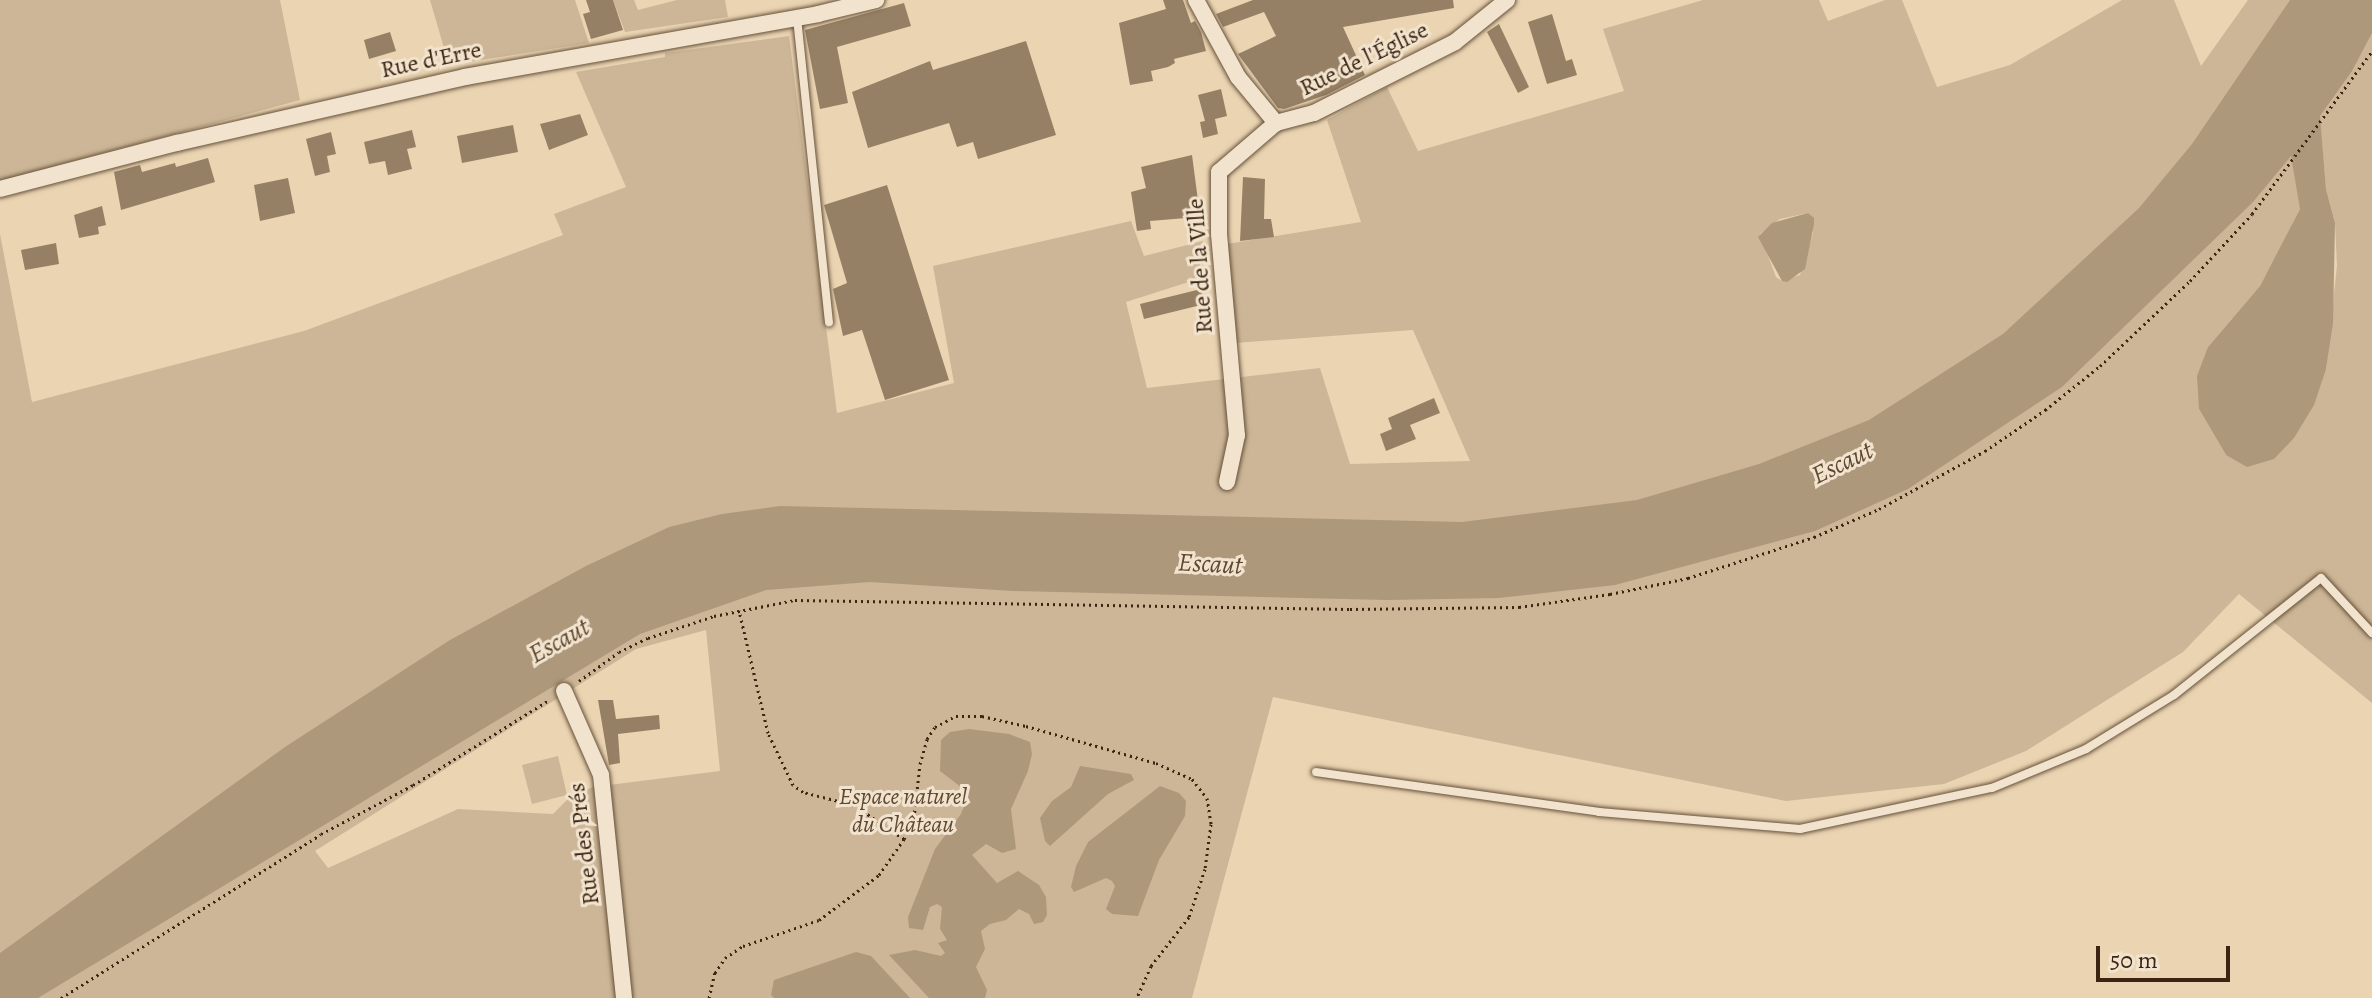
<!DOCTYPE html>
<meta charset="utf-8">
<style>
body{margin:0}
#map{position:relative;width:2372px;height:998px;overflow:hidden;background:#ead4b2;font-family:Alegreya,serif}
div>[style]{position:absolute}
.green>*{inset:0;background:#ccb697}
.water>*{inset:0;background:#ae987c}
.building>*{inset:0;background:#968065}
.path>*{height:3px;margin-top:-1.5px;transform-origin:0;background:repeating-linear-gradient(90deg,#3b2512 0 2px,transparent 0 6px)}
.roads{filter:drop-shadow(0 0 2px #67513a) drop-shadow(0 0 2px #67513a)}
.service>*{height:8px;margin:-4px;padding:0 4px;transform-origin:4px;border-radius:4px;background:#f1e3cd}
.minor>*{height:16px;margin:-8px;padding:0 8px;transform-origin:8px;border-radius:8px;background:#f1e3cd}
span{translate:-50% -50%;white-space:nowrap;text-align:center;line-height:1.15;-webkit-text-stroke:6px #f1e3cd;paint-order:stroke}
.street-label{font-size:24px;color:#3b2512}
.park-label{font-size:24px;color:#5f4933;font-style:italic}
.water-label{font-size:26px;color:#5e4832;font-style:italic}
.scale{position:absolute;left:2096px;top:946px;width:134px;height:36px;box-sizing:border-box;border:4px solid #3b2512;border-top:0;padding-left:10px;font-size:24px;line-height:28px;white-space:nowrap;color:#3b2512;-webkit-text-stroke:6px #f1e3cd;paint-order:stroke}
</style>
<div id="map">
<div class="green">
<div style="clip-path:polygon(0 0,280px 0,300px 100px,0 181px)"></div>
<div style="clip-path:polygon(430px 0,575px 0,589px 43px,449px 65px)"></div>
<div style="clip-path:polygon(613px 0,634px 0,638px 10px,677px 0,725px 0,728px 17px,625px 32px)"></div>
<div style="clip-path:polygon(evenodd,1703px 0,1819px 0,1828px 21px,1885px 0,1902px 0,1937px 87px,2010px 65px,2122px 0,2174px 0,2201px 66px,2248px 0,2372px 0,2372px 703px,2239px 594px,2183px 652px,2026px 751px,1944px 784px,1786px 801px,1273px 697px,1192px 998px,0 998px,0 234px,32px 402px,304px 331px,563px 235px,554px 214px,626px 187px,576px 72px,665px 57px,665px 53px,789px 36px,837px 413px,954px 383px,933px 266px,1131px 221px,1144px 256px,1203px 241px,1198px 279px,1126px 302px,1147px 388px,1320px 368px,1350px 464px,1470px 461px,1413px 330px,1235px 343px,1227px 244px,1361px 222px,1327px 120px,1387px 87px,1418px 151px,1624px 91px,1603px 29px,1703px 0,2321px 133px,2326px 189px,2335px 223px,2337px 266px,2326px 369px,2226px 455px,2199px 409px,2208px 347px,2260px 286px,2286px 237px,2300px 209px,2321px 133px,1703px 0,1808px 213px,1813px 233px,1800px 275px,1782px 281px,1776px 277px,1760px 234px,1780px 219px,1808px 213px,1703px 0,706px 630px,720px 771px,593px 787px,572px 795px,553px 814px,458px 809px,328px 868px,315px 851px,636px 649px,706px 630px)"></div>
<div style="clip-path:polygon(558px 756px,567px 795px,532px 804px,522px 765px)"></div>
</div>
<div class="water">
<div style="clip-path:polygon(2290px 0,2372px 0,2372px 33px,2352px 71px,2320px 116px,2326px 189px,2335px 223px,2333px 323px,2326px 369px,2314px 405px,2294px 438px,2274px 459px,2247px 467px,2226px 455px,2199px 409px,2197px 376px,2208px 347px,2260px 286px,2300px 209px,2291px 156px,2253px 202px,2062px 387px,1908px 489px,1815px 531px,1615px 585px,1499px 598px,1387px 600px,1013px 591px,870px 582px,766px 590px,640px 634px,38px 998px,0 998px,0 953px,285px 747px,450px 640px,586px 566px,669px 527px,722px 514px,780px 506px,1462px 522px,1637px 500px,1759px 464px,1869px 420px,2003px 334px,2139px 208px,2192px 144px)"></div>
<div style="clip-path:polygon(1808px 213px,1814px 218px,1814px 224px,1805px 269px,1787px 282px,1782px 281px,1758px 237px,1772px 223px)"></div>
<div style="clip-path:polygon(969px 729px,1009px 734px,1030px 742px,1032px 754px,1028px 771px,1011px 809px,1016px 849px,1002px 853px,986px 844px,972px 855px,997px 883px,1018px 871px,1039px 885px,1046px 897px,1047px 915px,1043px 922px,1034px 924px,1029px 914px,1019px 909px,1006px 920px,990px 924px,981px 931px,985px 949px,976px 967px,987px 990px,985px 998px,929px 998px,889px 955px,915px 950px,941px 956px,945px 953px,938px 943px,947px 940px,940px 929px,942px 907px,937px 904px,930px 907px,923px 930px,909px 928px,908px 917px,935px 849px,961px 814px,966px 801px,961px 787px,940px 771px,941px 740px,950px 732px)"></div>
<div style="clip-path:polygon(1080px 766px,1131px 774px,1134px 780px,1108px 794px,1050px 846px,1045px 841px,1040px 818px,1052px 801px,1071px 787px)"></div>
<div style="clip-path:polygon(1160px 786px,1179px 793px,1186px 801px,1185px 816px,1159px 860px,1138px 916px,1112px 914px,1106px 909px,1115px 886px,1112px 881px,1106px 878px,1074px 892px,1071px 887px,1076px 866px,1088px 842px)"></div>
<div style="clip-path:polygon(856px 952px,871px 956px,910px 998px,774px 998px,771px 995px,774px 980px)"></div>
</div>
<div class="building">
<div style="clip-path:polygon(586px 0,613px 0,623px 30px,591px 39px,583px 14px,590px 12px)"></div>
<div style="clip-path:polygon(1163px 0,1183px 0,1191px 23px,1195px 21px,1201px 32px,1206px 51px,1174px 59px,1175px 63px,1168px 67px,1151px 71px,1153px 81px,1130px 85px,1119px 23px,1166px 9px)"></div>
<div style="clip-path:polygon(1253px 0,1453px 0,1454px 8px,1343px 27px,1365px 75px,1326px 95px,1284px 109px,1278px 108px,1238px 54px,1276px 36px,1264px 12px,1223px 27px,1216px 14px)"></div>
<div style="clip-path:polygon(904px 3px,911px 26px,837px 47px,848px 103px,820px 109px,805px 30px)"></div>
<div style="clip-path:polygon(1552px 14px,1566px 61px,1572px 59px,1577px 75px,1547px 84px,1528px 22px)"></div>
<div style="clip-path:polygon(1499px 24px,1529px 87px,1518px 93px,1487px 32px)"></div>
<div style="clip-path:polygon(390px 32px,396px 51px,369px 59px,364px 40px)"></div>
<div style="clip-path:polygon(1026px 41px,1056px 135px,978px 159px,973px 142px,957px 147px,949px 123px,868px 148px,852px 92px,930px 61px,933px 70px)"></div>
<div style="clip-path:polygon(1221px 89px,1227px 116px,1215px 119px,1218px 134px,1203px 138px,1200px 122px,1205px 121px,1198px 95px)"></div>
<div style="clip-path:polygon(580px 114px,588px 135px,549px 150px,540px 124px)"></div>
<div style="clip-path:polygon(513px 125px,518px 152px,462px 163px,457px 136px)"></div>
<div style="clip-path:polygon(412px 130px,416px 147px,407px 149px,412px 169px,388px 175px,385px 161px,369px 164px,364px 142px)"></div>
<div style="clip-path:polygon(331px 132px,336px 154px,327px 156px,330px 172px,315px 176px,306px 139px)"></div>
<div style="clip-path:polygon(1192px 155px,1199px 208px,1185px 210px,1186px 218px,1150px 221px,1151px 229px,1137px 231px,1131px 192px,1146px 188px,1141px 167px)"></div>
<div style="clip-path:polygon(208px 158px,215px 182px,121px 210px,114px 172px,140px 165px,142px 172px,175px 163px,176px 167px)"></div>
<div style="clip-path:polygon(1243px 177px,1265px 179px,1264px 219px,1271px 219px,1274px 237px,1240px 241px)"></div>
<div style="clip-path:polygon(288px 178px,295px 213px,260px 221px,254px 185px)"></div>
<div style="clip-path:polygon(887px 185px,949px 380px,885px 400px,862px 330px,843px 336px,833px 289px,847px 283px,824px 205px)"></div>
<div style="clip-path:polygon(102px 206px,106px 225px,98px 227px,99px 234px,79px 238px,74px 215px)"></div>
<div style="clip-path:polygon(56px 243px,59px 264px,25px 270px,21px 250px)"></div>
<div style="clip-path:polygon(1201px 289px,1205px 304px,1144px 319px,1140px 304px)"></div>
<div style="clip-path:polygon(1434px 398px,1440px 413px,1410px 425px,1416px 439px,1386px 451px,1380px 434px,1392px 429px,1388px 418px)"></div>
<div style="clip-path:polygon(598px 700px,613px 700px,616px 719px,659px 715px,660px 729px,618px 734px,620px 763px,609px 765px)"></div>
</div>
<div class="path">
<div style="left:579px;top:681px;width:49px;rotate:-35.9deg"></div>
<div style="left:619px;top:652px;width:32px;rotate:-26deg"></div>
<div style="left:648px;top:638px;width:70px;rotate:-18.4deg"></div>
<div style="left:714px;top:616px;width:83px;rotate:-11.2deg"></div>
<div style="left:795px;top:600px;width:555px;rotate:0.93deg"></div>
<div style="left:1350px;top:609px;width:169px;rotate:-0.7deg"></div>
<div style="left:1519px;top:607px;width:92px;rotate:-8.1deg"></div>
<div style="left:1610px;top:594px;width:80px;rotate:-11.6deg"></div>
<div style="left:1688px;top:578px;width:133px;rotate:-18deg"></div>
<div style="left:1814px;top:537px;width:71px;rotate:-23.3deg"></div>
<div style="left:1879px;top:509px;width:121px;rotate:-28.7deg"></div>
<div style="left:1985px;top:451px;width:73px;rotate:-34.3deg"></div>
<div style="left:2045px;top:410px;width:70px;rotate:-38.7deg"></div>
<div style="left:2100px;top:366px;width:124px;rotate:-43.4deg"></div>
<div style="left:2190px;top:281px;width:91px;rotate:-47.2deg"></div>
<div style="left:2252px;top:214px;width:202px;rotate:-53.6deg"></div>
<div style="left:904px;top:839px;width:23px;rotate:-65deg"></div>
<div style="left:914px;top:818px;width:54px;rotate:-83.7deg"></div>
<div style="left:920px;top:764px;width:26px;rotate:-74deg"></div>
<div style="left:927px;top:739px;width:14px;rotate:-56deg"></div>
<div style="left:935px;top:727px;width:24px;rotate:-28deg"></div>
<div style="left:956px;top:716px;width:26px"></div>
<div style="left:982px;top:716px;width:45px;rotate:12.8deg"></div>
<div style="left:1026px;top:726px;width:135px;rotate:15.9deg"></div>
<div style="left:1156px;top:763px;width:39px;rotate:24deg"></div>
<div style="left:1192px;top:779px;width:24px;rotate:52deg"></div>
<div style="left:1207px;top:798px;width:26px;rotate:81deg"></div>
<div style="left:1211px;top:824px;width:45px;rotate:97.6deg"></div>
<div style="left:1205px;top:869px;width:51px;rotate:108.4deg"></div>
<div style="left:1189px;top:917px;width:62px;rotate:127.8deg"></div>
<div style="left:1151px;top:966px;width:35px;rotate:114deg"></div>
<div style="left:61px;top:998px;width:307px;rotate:-32.2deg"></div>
<div style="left:321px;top:834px;width:104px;rotate:-28deg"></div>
<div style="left:413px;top:785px;width:160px;rotate:-32deg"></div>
<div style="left:709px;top:998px;width:26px;rotate:-77deg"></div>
<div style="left:715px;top:973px;width:18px;rotate:-56deg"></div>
<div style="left:725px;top:958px;width:22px;rotate:-34deg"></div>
<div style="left:743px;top:946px;width:80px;rotate:-18.9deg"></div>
<div style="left:819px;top:920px;width:75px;rotate:-36.9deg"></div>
<div style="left:879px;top:875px;width:44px;rotate:-55.2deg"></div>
<div style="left:904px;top:839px;width:60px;rotate:-145.8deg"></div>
<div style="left:854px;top:805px;width:53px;rotate:-165.7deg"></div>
<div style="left:803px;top:792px;width:12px;rotate:-145deg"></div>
<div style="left:793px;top:785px;width:58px;rotate:-115.7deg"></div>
<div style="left:768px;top:733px;width:126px;rotate:-103.3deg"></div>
</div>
<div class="roads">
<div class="service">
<div style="left:797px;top:18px;width:306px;rotate:84deg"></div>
<div style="left:1316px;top:772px;width:286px;rotate:8deg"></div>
<div style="left:1599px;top:812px;width:202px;rotate:4.8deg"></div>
<div style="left:1800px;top:829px;width:196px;rotate:-12.1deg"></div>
<div style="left:1992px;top:788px;width:102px;rotate:-22.5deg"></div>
<div style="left:2086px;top:749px;width:103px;rotate:-31.5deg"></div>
<div style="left:2174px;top:695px;width:188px;rotate:-38.5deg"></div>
<div style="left:2321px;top:578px;width:75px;rotate:47.2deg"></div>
</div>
<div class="minor">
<div style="left:1196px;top:0;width:88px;rotate:61.4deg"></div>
<div style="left:1238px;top:77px;width:60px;rotate:50.4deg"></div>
<div style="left:1276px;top:123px;width:75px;rotate:139.3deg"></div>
<div style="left:1219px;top:172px;width:62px;rotate:90deg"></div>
<div style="left:1219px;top:234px;width:202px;rotate:84.9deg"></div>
<div style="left:1237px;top:435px;width:48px;rotate:102deg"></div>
<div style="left:1276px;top:123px;width:39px;rotate:-15deg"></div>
<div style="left:1314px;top:113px;width:158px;rotate:-26.7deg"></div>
<div style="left:1455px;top:42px;width:67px;rotate:-38.9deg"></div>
<div style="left:0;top:189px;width:183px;rotate:-14.6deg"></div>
<div style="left:177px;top:143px;width:295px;rotate:-12.9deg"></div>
<div style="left:465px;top:77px;width:359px;rotate:-10.1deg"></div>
<div style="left:818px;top:14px;width:60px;rotate:-13.6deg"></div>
<div style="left:564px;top:691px;width:92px;rotate:66.2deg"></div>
<div style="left:601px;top:775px;width:224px;rotate:84.1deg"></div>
</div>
</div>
<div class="street-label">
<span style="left:1364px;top:59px;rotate:-26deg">Rue de l'Église</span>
<span style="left:431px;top:60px;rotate:-12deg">Rue d'Erre</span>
<span style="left:1200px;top:266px;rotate:-94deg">Rue de la Ville</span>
<span style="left:584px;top:844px;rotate:-97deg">Rue des Prés</span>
</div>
<div class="park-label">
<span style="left:903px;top:811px">Espace naturel<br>du Château</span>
</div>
<div class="water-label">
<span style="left:1842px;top:463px;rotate:-26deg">Escaut</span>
<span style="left:1210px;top:564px;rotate:3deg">Escaut</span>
<span style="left:559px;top:641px;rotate:-29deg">Escaut</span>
</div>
<div class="scale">50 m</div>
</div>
